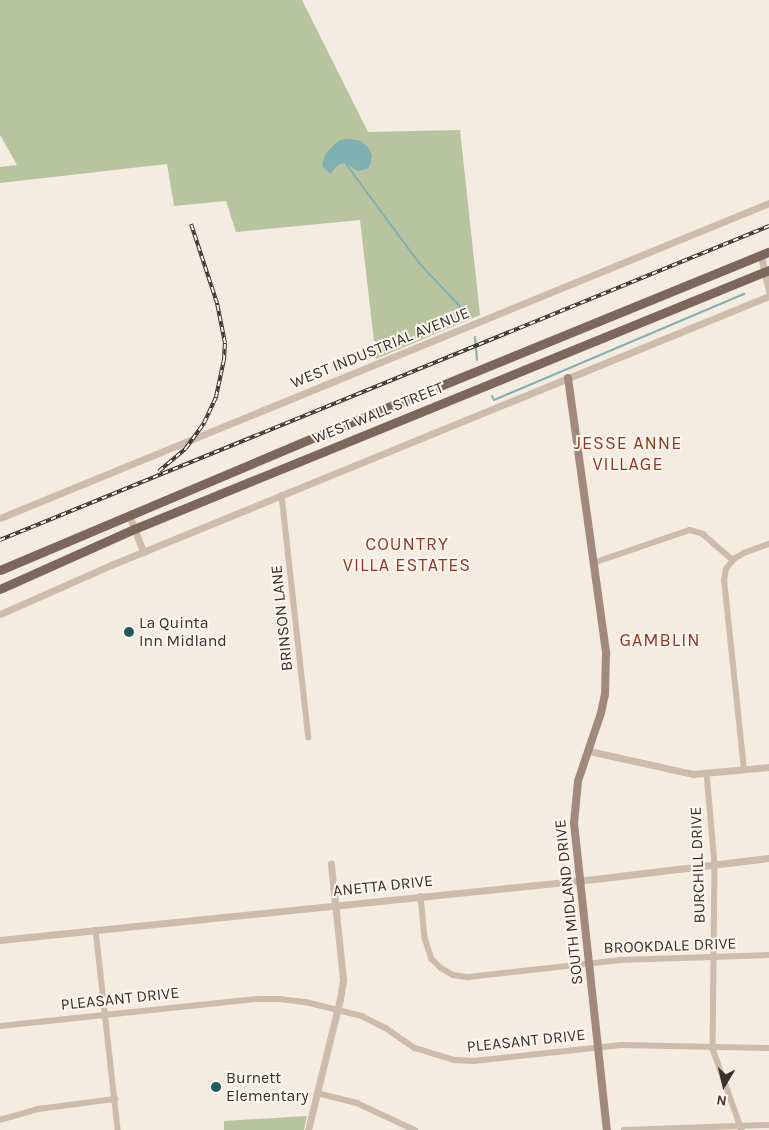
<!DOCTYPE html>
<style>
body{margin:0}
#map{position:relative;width:769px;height:1130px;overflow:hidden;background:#f4ebe1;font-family:Karla,sans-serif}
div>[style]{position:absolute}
.green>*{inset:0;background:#b8c4a0}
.water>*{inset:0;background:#7fb0b2}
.stream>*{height:2px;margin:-1px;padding:0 1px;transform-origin:1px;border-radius:1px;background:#7fb0b2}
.minor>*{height:5.5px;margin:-2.75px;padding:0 2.75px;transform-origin:2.75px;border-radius:2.75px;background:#cdbbac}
.tertiary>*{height:7px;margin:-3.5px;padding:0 3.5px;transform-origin:3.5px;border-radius:3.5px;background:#cdbbac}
.secondary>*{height:8px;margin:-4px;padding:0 4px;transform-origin:4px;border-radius:4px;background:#a18a7d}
.primary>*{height:9px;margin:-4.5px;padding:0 4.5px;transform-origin:4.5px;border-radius:4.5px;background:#7d675c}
.rail>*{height:4px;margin-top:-2px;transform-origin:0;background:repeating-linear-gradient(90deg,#fbf5ee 0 5.5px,#3b302b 0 11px);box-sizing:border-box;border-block:1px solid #3b302b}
.dots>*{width:14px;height:14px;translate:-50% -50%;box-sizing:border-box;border:2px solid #fbf5ee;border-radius:50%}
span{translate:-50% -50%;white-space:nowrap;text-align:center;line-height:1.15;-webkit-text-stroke:4px #fbf5ee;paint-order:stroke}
.street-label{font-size:16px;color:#3b302b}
.poi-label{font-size:16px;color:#3b302b}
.left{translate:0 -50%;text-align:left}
.neighbourhood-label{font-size:18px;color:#8c3b22;letter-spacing:1px}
.north{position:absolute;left:699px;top:1060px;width:50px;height:50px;-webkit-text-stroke:4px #fbf5ee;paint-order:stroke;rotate:189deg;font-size:14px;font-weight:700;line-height:20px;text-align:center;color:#3b302b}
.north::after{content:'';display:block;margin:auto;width:18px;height:22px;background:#3b302b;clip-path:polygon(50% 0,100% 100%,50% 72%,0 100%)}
</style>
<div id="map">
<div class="green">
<div style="clip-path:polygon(0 0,302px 0,368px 132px,460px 130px,480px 315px,376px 359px,360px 220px,236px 232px,226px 201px,174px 206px,167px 164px,0 183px,0 167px,17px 165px,0 135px)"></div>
<div style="clip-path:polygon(307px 1116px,304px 1130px,224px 1130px,224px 1121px)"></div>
</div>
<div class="water">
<div style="clip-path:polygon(350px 139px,361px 141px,368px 147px,372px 155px,370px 166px,367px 169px,358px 171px,345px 163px,338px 165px,330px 174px,322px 166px,325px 154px,339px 140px)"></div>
</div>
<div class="stream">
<div style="left:346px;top:164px;width:123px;rotate:53.6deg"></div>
<div style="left:419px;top:263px;width:71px;rotate:46.7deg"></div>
<div style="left:475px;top:337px;width:23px;rotate:85deg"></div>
<div style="left:492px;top:396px;width:4px;rotate:63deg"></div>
<div style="left:494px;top:400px;width:272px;rotate:-23deg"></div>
</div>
<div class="minor">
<div style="left:282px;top:495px;width:244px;rotate:83.7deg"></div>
<div style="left:593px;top:563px;width:102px;rotate:-18.8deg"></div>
<div style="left:690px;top:530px;width:14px;rotate:17deg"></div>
<div style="left:703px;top:534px;width:40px;rotate:41deg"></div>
<div style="left:744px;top:770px;width:190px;rotate:-96deg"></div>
<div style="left:724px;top:581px;width:12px;rotate:-81deg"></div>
<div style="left:726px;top:569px;width:13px;rotate:-51deg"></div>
<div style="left:734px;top:559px;width:12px;rotate:-31deg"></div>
<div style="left:744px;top:553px;width:27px;rotate:-20deg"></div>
<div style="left:707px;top:773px;width:91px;rotate:85deg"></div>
<div style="left:715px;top:864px;width:185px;rotate:90.6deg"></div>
<div style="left:713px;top:1049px;width:86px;rotate:70.3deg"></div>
<div style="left:421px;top:896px;width:42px;rotate:84.6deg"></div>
<div style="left:425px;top:938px;width:22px;rotate:72deg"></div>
<div style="left:432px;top:959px;width:13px;rotate:45deg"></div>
<div style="left:441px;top:968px;width:14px;rotate:30deg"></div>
<div style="left:453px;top:975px;width:15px;rotate:8deg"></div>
<div style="left:468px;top:977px;width:154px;rotate:-6.3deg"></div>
<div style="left:621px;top:960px;width:148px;rotate:-1.9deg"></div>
<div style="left:96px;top:930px;width:201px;rotate:83.7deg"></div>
<div style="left:0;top:1026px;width:260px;rotate:-6deg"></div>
<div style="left:259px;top:999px;width:21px"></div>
<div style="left:280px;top:999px;width:26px;rotate:7deg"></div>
<div style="left:306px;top:1002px;width:58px;rotate:14deg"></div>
<div style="left:362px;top:1016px;width:27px;rotate:27deg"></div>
<div style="left:386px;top:1028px;width:35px;rotate:35deg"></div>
<div style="left:415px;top:1048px;width:41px;rotate:17.1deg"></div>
<div style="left:454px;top:1060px;width:20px;rotate:3deg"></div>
<div style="left:474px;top:1061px;width:148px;rotate:-6.2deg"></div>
<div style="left:621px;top:1045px;width:148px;rotate:1.2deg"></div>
<div style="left:317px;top:1093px;width:41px;rotate:14deg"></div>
<div style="left:357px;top:1103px;width:64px;rotate:25deg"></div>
<div style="left:0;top:1120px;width:40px;rotate:-16deg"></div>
<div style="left:38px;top:1109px;width:78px;rotate:-7.4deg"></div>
<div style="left:624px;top:1130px;width:145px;rotate:-2deg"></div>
</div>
<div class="tertiary">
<div style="left:761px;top:256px;width:37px;rotate:77deg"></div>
<div style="left:129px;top:515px;width:40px;rotate:69deg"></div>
<div style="left:0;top:518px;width:831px;rotate:-22.28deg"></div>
<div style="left:0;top:614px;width:121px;rotate:-23.8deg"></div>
<div style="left:111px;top:565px;width:711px;rotate:-22.24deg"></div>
<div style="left:589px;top:751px;width:107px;rotate:12.5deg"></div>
<div style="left:693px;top:774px;width:76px;rotate:-5.3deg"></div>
<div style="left:0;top:940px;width:598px;rotate:-5.85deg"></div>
<div style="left:595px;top:879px;width:175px;rotate:-6.9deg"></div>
<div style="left:308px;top:1130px;width:135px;rotate:-76.3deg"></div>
<div style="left:340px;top:999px;width:20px;rotate:-81deg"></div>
<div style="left:343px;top:979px;width:116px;rotate:-96deg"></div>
</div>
<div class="secondary">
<div style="left:568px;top:378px;width:278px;rotate:82.1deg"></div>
<div style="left:606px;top:653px;width:41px;rotate:91.4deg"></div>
<div style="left:605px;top:694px;width:19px;rotate:102deg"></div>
<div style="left:601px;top:713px;width:72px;rotate:108.7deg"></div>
<div style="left:578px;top:781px;width:42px;rotate:95.4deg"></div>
<div style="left:574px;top:823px;width:309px;rotate:83.9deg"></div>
</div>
<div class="primary">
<div style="left:0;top:570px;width:355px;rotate:-22.9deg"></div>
<div style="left:327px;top:432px;width:477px;rotate:-22.2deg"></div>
<div style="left:0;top:589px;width:147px;rotate:-24.1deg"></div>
<div style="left:134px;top:529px;width:686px;rotate:-22.19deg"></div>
</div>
<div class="rail">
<div style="left:159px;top:471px;width:35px;rotate:-40deg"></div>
<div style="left:186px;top:448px;width:31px;rotate:-54deg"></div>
<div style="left:204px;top:423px;width:29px;rotate:-65deg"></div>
<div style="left:216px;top:397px;width:38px;rotate:-78deg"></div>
<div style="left:224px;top:360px;width:17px;rotate:-87deg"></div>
<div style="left:225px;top:343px;width:41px;rotate:-101.3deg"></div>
<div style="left:217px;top:303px;width:83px;rotate:-108.2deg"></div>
<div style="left:0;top:540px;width:831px;rotate:-22.21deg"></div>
</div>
<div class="dots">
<div style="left:129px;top:632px;background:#1f5a5e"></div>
<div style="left:216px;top:1087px;background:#1f5a5e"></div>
</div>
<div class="street-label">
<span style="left:380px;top:348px;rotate:-22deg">WEST INDUSTRIAL AVENUE</span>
<span style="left:378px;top:413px;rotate:-22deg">WEST WALL STREET</span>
<span style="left:282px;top:618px;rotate:-96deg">BRINSON LANE</span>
<span style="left:698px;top:865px;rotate:-92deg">BURCHILL DRIVE</span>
<span style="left:383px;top:886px;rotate:-6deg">ANETTA DRIVE</span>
<span style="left:569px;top:902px;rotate:-96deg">SOUTH MIDLAND DRIVE</span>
<span style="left:670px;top:946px;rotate:-2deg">BROOKDALE DRIVE</span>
<span style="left:120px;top:999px;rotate:-6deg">PLEASANT DRIVE</span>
<span style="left:526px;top:1041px;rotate:-6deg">PLEASANT DRIVE</span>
</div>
<div class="poi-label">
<span class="left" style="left:139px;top:632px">La Quinta<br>Inn Midland</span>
<span class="left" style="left:226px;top:1087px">Burnett<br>Elementary</span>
</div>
<div class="neighbourhood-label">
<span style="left:628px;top:454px">JESSE ANNE<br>VILLAGE</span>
<span style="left:407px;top:555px">COUNTRY<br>VILLA ESTATES</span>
<span style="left:660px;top:640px">GAMBLIN</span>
</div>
<div class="north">N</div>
</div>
